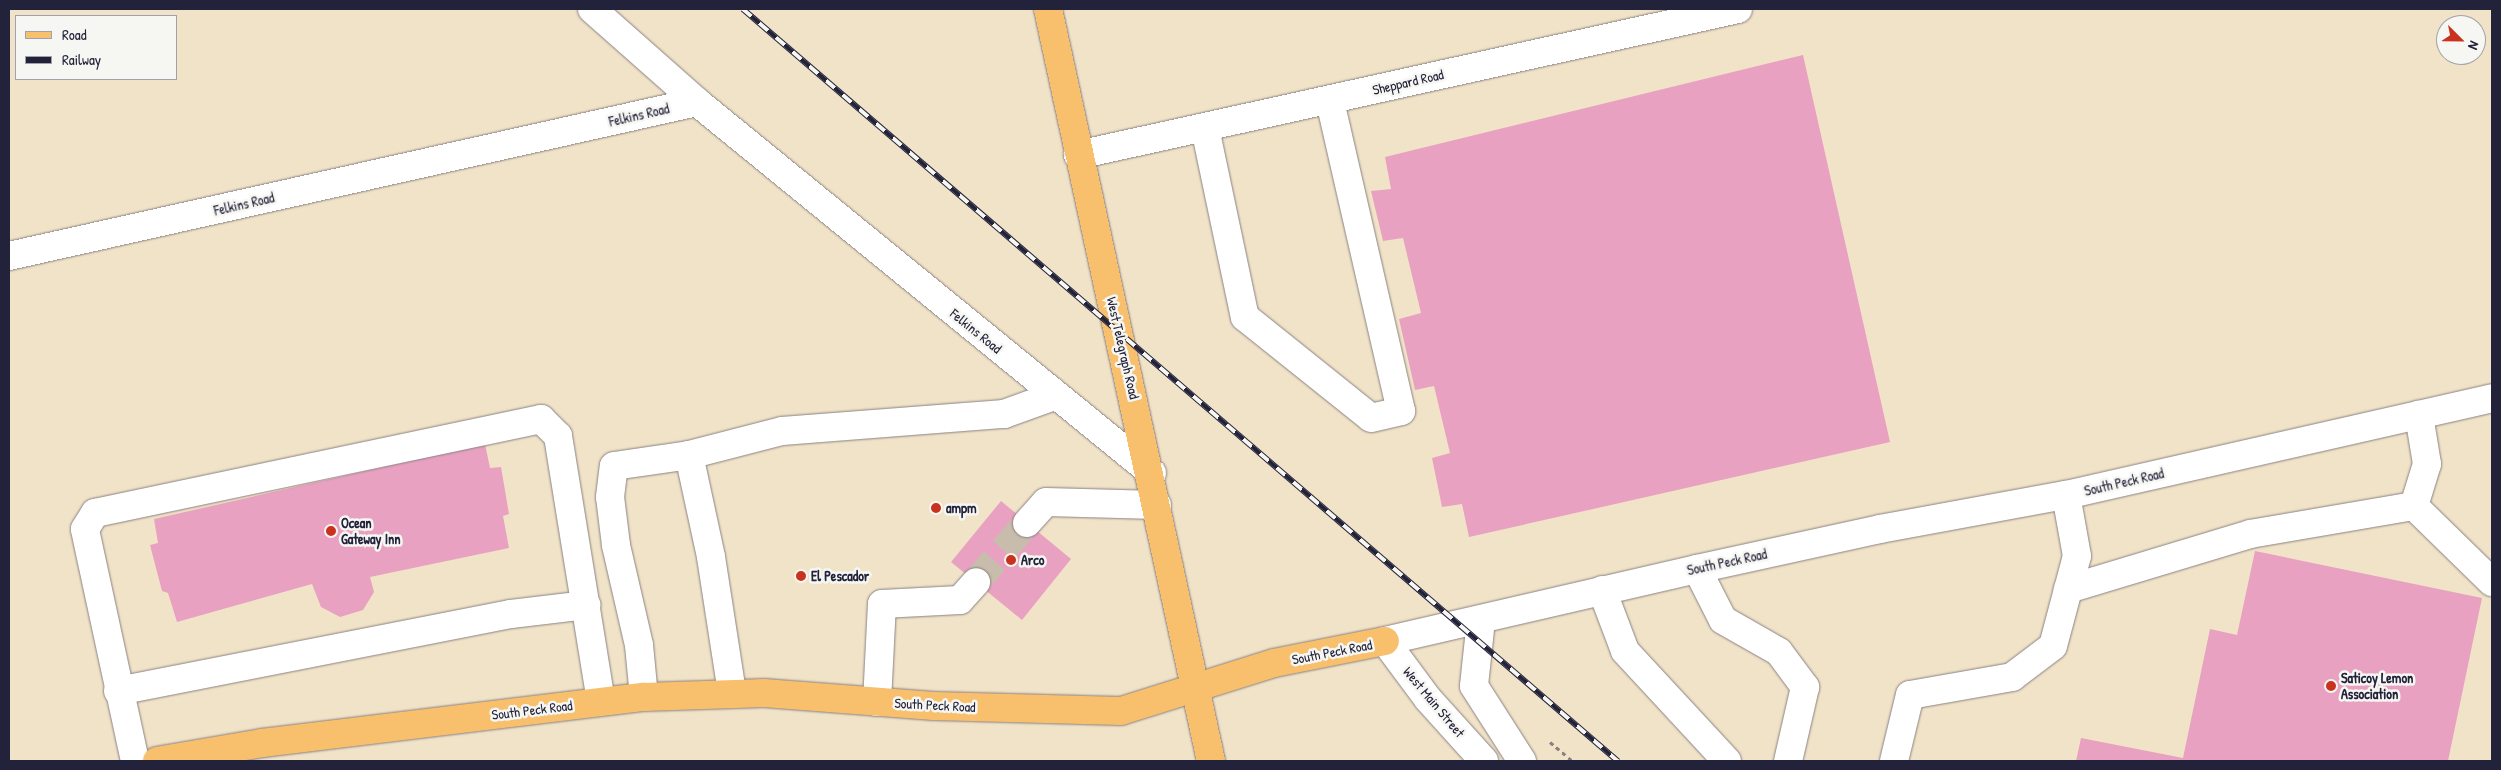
<!DOCTYPE html>
<style>
body{margin:0}
#map{position:relative;width:2501px;height:770px;overflow:hidden;background:#f1e3c8;font-family:"Patrick Hand",sans-serif}
div>[style]{position:absolute}
.building>*{inset:0;background:#e9a1c1}
.minor-tunnel>*{height:28px;margin-top:-14px;transform-origin:0;background:repeating-linear-gradient(90deg,#c8bcac 0 28px,transparent 0 42px)}
.path>*{height:3px;margin-top:-1.5px;transform-origin:0;background:repeating-linear-gradient(90deg,#8a8282 0 4px,transparent 0 8px)}
.roads{filter:drop-shadow(0 0 1px #8a8282) drop-shadow(0 0 1px #8a8282)}
.minor>*{height:28px;margin:-14px;padding:0 14px;transform-origin:14px;border-radius:14px;background:#fff}
.major>*{height:28px;margin:-14px;padding:0 14px;transform-origin:14px;border-radius:14px;background:#f8bf6c}
.rail>*{height:5.5px;margin-top:-2.75px;transform-origin:0;background:repeating-linear-gradient(90deg,#f6f6f2 0 11px,#22223b 0 22px);box-sizing:border-box;border-block:1px solid #22223b}
.dots>*{width:14px;height:14px;translate:-50% -50%;box-sizing:border-box;border:2px solid #f6f6f2;border-radius:50%}
span{translate:-50% -50%;white-space:nowrap;text-align:center;line-height:1.15;-webkit-text-stroke:5px #f6f6f2;paint-order:stroke}
.street-label{font-size:14px;color:#22223b}
.poi-label{font-size:14px;color:#22223b;font-weight:700}
.left{translate:0 -50%;text-align:left}
.frame{position:absolute;inset:0;border:10px solid #22223b;pointer-events:none}
.legend{position:absolute;left:15px;top:15px;width:162px;height:65px;box-sizing:border-box;background:#f6f6f2;border:1px solid #a1a1a9;margin:0;padding:6px 9px;list-style:none;font-size:15px;color:#22223b}
.legend li{display:flex;align-items:center;gap:10px;height:25px}
.legend b{width:25px;border:1px solid #a1a1a9}
.north{position:absolute;left:2436px;top:15px;width:50px;height:50px;box-sizing:border-box;background:#f6f6f2;border:1px solid #a1a1a9;border-radius:50%;rotate:113deg;font-size:14px;font-weight:700;line-height:20px;text-align:center;color:#22223b}
.north::after{content:'';display:block;margin:auto;width:18px;height:22px;background:#c8321e;clip-path:polygon(50% 0,100% 100%,50% 72%,0 100%)}
</style>
<div id="map">
<div class="building">
<div style="clip-path:polygon(1803px 55px,1890px 442px,1469px 537px,1462px 504px,1442px 507px,1432px 458px,1450px 453px,1434px 386px,1415px 390px,1399px 319px,1421px 313px,1403px 238px,1383px 241px,1371px 191px,1391px 189px,1385px 157px)"></div>
<div style="clip-path:polygon(485px 444px,490px 468px,501px 467px,509px 514px,503px 516px,509px 548px,370px 577px,374px 592px,363px 610px,340px 617px,321px 607px,312px 584px,177px 622px,168px 593px,162px 591px,150px 545px,158px 543px,154px 519px)"></div>
<div style="clip-path:polygon(1001px 501px,1071px 559px,1022px 620px,951px 562px)"></div>
<div style="clip-path:polygon(2255px 551px,2482px 598px,2448px 761px,2076px 761px,2081px 738px,2183px 758px,2210px 629px,2237px 635px)"></div>
</div>
<div class="minor-tunnel">
<div style="left:976px;top:582px;width:78px;rotate:-49.2deg"></div>
</div>
<div class="path">
<div style="left:1550px;top:742px;width:30px;rotate:40deg"></div>
</div>
<div class="roads">
<div class="minor">
<div style="left:592px;top:9px;width:140px;rotate:41.5deg"></div>
<div style="left:1205px;top:128px;width:193px;rotate:78.1deg"></div>
<div style="left:1245px;top:317px;width:161px;rotate:38.7deg"></div>
<div style="left:1371px;top:418px;width:31px;rotate:-13deg"></div>
<div style="left:1401px;top:411px;width:319px;rotate:-102.9deg"></div>
<div style="left:1078px;top:155px;width:676px;rotate:-12.47deg"></div>
<div style="left:9px;top:256px;width:705px;rotate:-12.62deg"></div>
<div style="left:697px;top:102px;width:587px;rotate:39.19deg"></div>
<div style="left:689px;top:455px;width:104px;rotate:77.8deg"></div>
<div style="left:711px;top:557px;width:138px;rotate:81.2deg"></div>
<div style="left:2414px;top:506px;width:109px;rotate:44.3deg"></div>
<div style="left:1027px;top:523px;width:28px;rotate:-48deg"></div>
<div style="left:1046px;top:502px;width:111px;rotate:1.5deg"></div>
<div style="left:1697px;top:569px;width:57px;rotate:63deg"></div>
<div style="left:1723px;top:620px;width:64px;rotate:29.7deg"></div>
<div style="left:1779px;top:652px;width:44px;rotate:53.4deg"></div>
<div style="left:1805px;top:687px;width:76px;rotate:102.9deg"></div>
<div style="left:2068px;top:589px;width:190px;rotate:-16.8deg"></div>
<div style="left:2250px;top:534px;width:166px;rotate:-9.7deg"></div>
<div style="left:2414px;top:506px;width:44px;rotate:-72.8deg"></div>
<div style="left:2427px;top:464px;width:50px;rotate:-99.3deg"></div>
<div style="left:1602px;top:590px;width:65px;rotate:69.3deg"></div>
<div style="left:1625px;top:651px;width:150px;rotate:47.2deg"></div>
<div style="left:1481px;top:620px;width:66px;rotate:96.1deg"></div>
<div style="left:1474px;top:686px;width:89px;rotate:57.4deg"></div>
<div style="left:118px;top:691px;width:400px;rotate:-11.1deg"></div>
<div style="left:511px;top:614px;width:76px;rotate:-6.8deg"></div>
<div style="left:644px;top:697px;width:52px;rotate:-95.5deg"></div>
<div style="left:639px;top:645px;width:103px;rotate:-103deg"></div>
<div style="left:616px;top:545px;width:48px;rotate:-97.1deg"></div>
<div style="left:610px;top:497px;width:31px;rotate:-83deg"></div>
<div style="left:614px;top:466px;width:76px;rotate:-8.3deg"></div>
<div style="left:689px;top:455px;width:96px;rotate:-14.5deg"></div>
<div style="left:782px;top:431px;width:223px;rotate:-4.4deg"></div>
<div style="left:1004px;top:414px;width:53px;rotate:-19.8deg"></div>
<div style="left:877px;top:702px;width:98px;rotate:-87.1deg"></div>
<div style="left:882px;top:604px;width:78px;rotate:-2.9deg"></div>
<div style="left:960px;top:600px;width:24px;rotate:-48deg"></div>
<div style="left:135px;top:761px;width:237px;rotate:-102.2deg"></div>
<div style="left:85px;top:529px;width:19px;rotate:-58deg"></div>
<div style="left:95px;top:513px;width:456px;rotate:-11.9deg"></div>
<div style="left:541px;top:419px;width:24px;rotate:45deg"></div>
<div style="left:558px;top:436px;width:268px;rotate:80.8deg"></div>
<div style="left:1484px;top:761px;width:84px;rotate:-132.1deg"></div>
<div style="left:1428px;top:699px;width:72px;rotate:-126.6deg"></div>
<div style="left:1385px;top:641px;width:320px;rotate:-13deg"></div>
<div style="left:1697px;top:569px;width:187px;rotate:-12.3deg"></div>
<div style="left:1880px;top:529px;width:189px;rotate:-10.4deg"></div>
<div style="left:2066px;top:495px;width:437px;rotate:-12.8deg"></div>
<div style="left:1894px;top:761px;width:68px;rotate:-76.4deg"></div>
<div style="left:1910px;top:695px;width:104px;rotate:-10deg"></div>
<div style="left:2012px;top:677px;width:51px;rotate:-37.1deg"></div>
<div style="left:2053px;top:646px;width:93px;rotate:-75.1deg"></div>
<div style="left:2077px;top:556px;width:62px;rotate:-100.2deg"></div>
</div>
<div class="major">
<div style="left:1048px;top:9px;width:769px;rotate:77.77deg"></div>
<div style="left:157px;top:761px;width:107px;rotate:-9.7deg"></div>
<div style="left:262px;top:743px;width:385px;rotate:-6.9deg"></div>
<div style="left:644px;top:697px;width:120px;rotate:-1.9deg"></div>
<div style="left:764px;top:693px;width:170px;rotate:4.4deg"></div>
<div style="left:934px;top:706px;width:187px;rotate:1.5deg"></div>
<div style="left:1121px;top:711px;width:160px;rotate:-17.4deg"></div>
<div style="left:1274px;top:663px;width:113px;rotate:-11.2deg"></div>
</div>
</div>
<div class="rail">
<div style="left:743px;top:9px;width:1154px;rotate:40.68deg"></div>
</div>
<div class="dots">
<div style="left:936px;top:508px;background:#c8321e"></div>
<div style="left:331px;top:531px;background:#c8321e"></div>
<div style="left:1011px;top:560px;background:#c8321e"></div>
<div style="left:801px;top:576px;background:#c8321e"></div>
<div style="left:2331px;top:686px;background:#c8321e"></div>
</div>
<div class="street-label">
<span style="left:1408px;top:82px;rotate:-13deg">Sheppard Road</span>
<span style="left:639px;top:115px;rotate:-13deg">Felkins Road</span>
<span style="left:244px;top:204px;rotate:-13deg">Felkins Road</span>
<span style="left:976px;top:331px;rotate:39deg">Felkins Road</span>
<span style="left:1123px;top:348px;rotate:77deg">West Telegraph Road</span>
<span style="left:2124px;top:482px;rotate:-13deg">South Peck Road</span>
<span style="left:1727px;top:562px;rotate:-12deg">South Peck Road</span>
<span style="left:1332px;top:652px;rotate:-11deg">South Peck Road</span>
<span style="left:1434px;top:702px;rotate:50deg">West Main Street</span>
<span style="left:935px;top:705px;rotate:3deg">South Peck Road</span>
<span style="left:532px;top:710px;rotate:-7deg">South Peck Road</span>
</div>
<div class="poi-label">
<span class="left" style="left:946px;top:508px">ampm</span>
<span class="left" style="left:341px;top:531px">Ocean<br>Gateway Inn</span>
<span class="left" style="left:1021px;top:560px">Arco</span>
<span class="left" style="left:811px;top:576px">El Pescador</span>
<span class="left" style="left:2341px;top:686px">Saticoy Lemon<br>Association</span>
</div>
<div class="frame"></div>
<ul class="legend">
<li><b style="height:6px;background:#f8bf6c"></b>Road</li>
<li><b style="height:6px;background:#22223b"></b>Railway</li>
</ul>
<div class="north">N</div>
</div>
